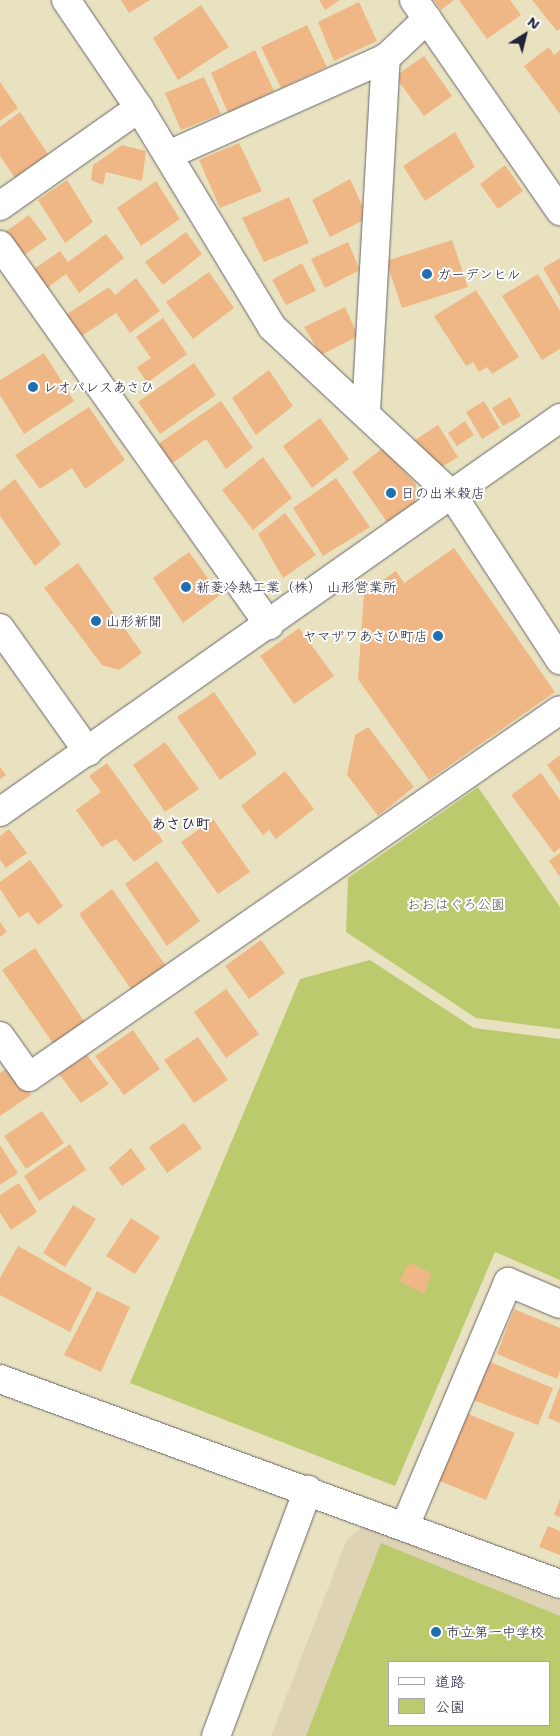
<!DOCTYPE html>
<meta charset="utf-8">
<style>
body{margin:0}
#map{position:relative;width:560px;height:1736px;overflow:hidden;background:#e9e2c1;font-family:"Shantell Sans","Klee One",sans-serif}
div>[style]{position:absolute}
.built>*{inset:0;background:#ded3b5}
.green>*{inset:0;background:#baca6d}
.building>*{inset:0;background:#f0b786}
.roads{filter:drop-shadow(0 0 1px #68656a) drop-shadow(0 0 1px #68656a)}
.minor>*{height:28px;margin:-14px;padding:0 14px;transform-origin:14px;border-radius:14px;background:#fff}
.dots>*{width:14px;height:14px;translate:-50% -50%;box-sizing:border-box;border:2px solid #fff;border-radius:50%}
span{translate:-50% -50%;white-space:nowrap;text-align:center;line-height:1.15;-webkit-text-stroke:4px #fff;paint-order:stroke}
.poi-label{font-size:14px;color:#22223b}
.left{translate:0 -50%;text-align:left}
.right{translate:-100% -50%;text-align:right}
.park-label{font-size:14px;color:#575d4c}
.neighbourhood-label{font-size:15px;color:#22223b;font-weight:700}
.legend{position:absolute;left:388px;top:1661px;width:162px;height:65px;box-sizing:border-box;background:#fff;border:1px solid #a7a7b1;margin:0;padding:6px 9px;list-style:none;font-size:15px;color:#22223b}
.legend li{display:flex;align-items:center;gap:10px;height:25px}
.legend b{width:25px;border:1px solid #a7a7b1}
.north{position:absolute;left:500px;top:10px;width:50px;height:50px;-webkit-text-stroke:4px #fff;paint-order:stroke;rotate:36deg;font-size:14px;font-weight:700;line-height:20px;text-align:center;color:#22223b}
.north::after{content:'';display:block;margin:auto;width:18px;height:22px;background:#22223b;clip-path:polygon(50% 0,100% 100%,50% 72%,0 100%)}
</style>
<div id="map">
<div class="built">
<div style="clip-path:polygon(evenodd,363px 1527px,560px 1601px,560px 1736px,271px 1736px,347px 1539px,363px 1527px,389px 1662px,549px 1662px,549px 1725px,389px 1725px,389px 1662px)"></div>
</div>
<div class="green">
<div style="clip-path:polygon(478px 787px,560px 907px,560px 1029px,476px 1018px,346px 932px,348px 878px)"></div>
<div style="clip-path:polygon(370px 960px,474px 1028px,560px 1039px,560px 1280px,495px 1252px,395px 1486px,130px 1383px,300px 979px)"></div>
<div style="clip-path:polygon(evenodd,381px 1543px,560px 1616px,560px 1736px,306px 1736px,381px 1543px,389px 1662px,549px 1662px,549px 1725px,389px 1725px,389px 1662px)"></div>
</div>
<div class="building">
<div style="clip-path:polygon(121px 0,150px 0,129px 13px)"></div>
<div style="clip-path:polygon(319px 0,340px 0,325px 10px)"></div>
<div style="clip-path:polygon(434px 0,454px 0,441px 10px)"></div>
<div style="clip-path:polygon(459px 0,510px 0,521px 15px,487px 39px)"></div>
<div style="clip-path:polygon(532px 0,560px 0,560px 29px,557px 31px)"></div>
<div style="clip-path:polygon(359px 2px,377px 41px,334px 61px,318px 22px)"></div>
<div style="clip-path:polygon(201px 5px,229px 47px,178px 80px,153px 38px)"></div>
<div style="clip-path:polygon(307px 25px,327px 67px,281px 88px,261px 47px)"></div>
<div style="clip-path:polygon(549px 47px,554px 55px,560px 50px,560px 114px,524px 66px)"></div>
<div style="clip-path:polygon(255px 50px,274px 91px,228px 113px,211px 73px)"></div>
<div style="clip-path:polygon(424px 56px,452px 96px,424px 116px,395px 76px)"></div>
<div style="clip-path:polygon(204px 77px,221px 114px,181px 130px,165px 93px)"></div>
<div style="clip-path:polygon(0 82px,18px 108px,0 121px)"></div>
<div style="clip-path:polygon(20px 112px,48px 154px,15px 178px,0 156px,0 127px)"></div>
<div style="clip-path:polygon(455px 132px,475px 167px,425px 201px,403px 166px)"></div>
<div style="clip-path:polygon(239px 143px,262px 191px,220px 208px,199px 160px)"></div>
<div style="clip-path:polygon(122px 145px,146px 151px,142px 181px,106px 172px,103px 185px,91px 180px,93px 165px)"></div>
<div style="clip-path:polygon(505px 165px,523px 191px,498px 209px,480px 184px)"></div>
<div style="clip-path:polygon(350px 179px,368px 218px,330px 237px,312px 200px)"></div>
<div style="clip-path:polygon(67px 180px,93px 222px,65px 243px,38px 200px)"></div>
<div style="clip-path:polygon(156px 181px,180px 219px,141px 246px,117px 208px)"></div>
<div style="clip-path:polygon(289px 197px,309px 243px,264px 262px,242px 218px)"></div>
<div style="clip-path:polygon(29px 215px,47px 239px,23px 256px,5px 232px)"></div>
<div style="clip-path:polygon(186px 232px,202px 254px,163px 285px,145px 262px)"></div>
<div style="clip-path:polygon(106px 234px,124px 258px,79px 293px,66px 274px,47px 288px,34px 269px,60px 251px,68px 262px)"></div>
<div style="clip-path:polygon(452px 240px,468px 287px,402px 308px,386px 261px)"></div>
<div style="clip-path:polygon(348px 242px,360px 270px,325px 288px,311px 259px)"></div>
<div style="clip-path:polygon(560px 258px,560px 297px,543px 268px)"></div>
<div style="clip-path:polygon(302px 263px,316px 291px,286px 305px,272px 280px)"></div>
<div style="clip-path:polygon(209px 272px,234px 308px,193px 339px,166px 302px)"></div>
<div style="clip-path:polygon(538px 274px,560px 311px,560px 349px,542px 360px,502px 296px)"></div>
<div style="clip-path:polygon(136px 278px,160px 311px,130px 333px,116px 313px,79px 338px,64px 316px,109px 287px,115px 295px)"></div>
<div style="clip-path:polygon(476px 290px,519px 357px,492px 374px,487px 367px,479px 372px,473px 362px,466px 366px,434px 316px)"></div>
<div style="clip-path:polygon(345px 307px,358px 336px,321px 355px,304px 327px)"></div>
<div style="clip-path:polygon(163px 318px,187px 354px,147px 383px,137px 367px,151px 358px,136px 337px)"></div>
<div style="clip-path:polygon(44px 353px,74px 401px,24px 434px,0 395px,0 380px)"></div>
<div style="clip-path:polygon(194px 363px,216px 395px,160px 434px,138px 402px)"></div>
<div style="clip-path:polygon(269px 370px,293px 406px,256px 435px,232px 398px)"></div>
<div style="clip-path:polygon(510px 397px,521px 416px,503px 426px,492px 408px)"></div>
<div style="clip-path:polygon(221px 401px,253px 448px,226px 469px,206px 439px,171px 464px,158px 444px)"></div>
<div style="clip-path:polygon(484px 401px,500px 428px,482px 439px,466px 412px)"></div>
<div style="clip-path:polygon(89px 407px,125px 460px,85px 489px,72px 468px,40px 489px,15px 455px)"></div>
<div style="clip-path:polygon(320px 418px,349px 459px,312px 488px,283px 446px)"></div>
<div style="clip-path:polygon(465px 421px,474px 435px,457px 446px,448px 433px)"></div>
<div style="clip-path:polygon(438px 425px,458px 457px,440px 468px,412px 442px)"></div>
<div style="clip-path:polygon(383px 448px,416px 484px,415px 502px,387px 522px,352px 472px)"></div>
<div style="clip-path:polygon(263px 457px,292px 498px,253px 530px,222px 490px)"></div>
<div style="clip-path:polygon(336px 478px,370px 527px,323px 556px,293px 508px)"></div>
<div style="clip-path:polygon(15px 479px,61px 544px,35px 566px,0 516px,0 491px)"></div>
<div style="clip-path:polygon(285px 513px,316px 555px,283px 578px,258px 534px)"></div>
<div style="clip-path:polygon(454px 548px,555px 692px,429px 780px,358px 679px,364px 593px,396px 571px,404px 583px)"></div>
<div style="clip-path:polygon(189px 552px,220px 595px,183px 623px,153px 578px)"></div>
<div style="clip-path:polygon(78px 563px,142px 653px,119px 670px,102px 665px,44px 588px)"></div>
<div style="clip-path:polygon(299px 628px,334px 676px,294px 704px,260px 656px)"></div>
<div style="clip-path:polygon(214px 692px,257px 754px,220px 780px,177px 717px)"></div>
<div style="clip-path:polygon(368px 727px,414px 787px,378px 816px,347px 775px,355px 735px)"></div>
<div style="clip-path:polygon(165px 742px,199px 789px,165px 812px,133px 765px)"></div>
<div style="clip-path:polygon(560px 755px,560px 783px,547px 765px)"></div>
<div style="clip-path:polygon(107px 763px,163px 841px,134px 862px,116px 839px,102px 847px,76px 810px,101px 792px,89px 776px)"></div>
<div style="clip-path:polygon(0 767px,6px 775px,0 779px)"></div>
<div style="clip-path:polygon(285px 771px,314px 809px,276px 839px,269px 830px,263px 835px,241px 806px)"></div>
<div style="clip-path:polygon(541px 773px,560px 800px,560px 848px,554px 853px,511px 795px)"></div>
<div style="clip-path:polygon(213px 819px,250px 872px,218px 894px,181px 842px)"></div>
<div style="clip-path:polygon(9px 829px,27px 853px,6px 868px,0 860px,0 836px)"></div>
<div style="clip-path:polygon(560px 853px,560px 877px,549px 861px)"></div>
<div style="clip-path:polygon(30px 860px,63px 906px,38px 925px,28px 912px,19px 918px,0 889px,0 882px)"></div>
<div style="clip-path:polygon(157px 861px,200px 921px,167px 946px,125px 884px)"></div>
<div style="clip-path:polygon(112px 889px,166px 966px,133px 992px,79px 914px)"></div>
<div style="clip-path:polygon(0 922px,7px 932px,0 937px)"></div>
<div style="clip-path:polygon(261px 940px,285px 973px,249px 999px,225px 966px)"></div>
<div style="clip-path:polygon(35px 948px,86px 1024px,55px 1046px,2px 970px)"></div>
<div style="clip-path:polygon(226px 989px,259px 1034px,226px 1058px,194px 1012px)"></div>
<div style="clip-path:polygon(133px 1030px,160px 1069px,124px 1095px,95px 1056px)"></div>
<div style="clip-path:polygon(198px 1037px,228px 1080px,194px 1103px,164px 1060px)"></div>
<div style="clip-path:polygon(87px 1055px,109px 1084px,81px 1103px,59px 1074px)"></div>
<div style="clip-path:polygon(12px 1065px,31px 1095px,0 1116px,0 1073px)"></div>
<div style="clip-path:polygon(42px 1111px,64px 1143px,26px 1169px,4px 1136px)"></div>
<div style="clip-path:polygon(184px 1123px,202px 1148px,167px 1173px,149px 1147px)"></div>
<div style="clip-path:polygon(70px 1144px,86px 1170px,39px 1201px,24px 1176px)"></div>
<div style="clip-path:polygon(0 1145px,18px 1173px,0 1185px)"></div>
<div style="clip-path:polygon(131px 1148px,146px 1169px,122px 1186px,109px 1168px)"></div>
<div style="clip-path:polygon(19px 1183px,37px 1212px,11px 1230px,0 1213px,0 1195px)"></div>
<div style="clip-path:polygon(73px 1205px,96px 1219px,65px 1267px,43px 1253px)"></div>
<div style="clip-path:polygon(131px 1218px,160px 1237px,135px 1274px,106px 1256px)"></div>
<div style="clip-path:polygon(18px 1246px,92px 1288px,70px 1332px,0 1295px,0 1278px)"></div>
<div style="clip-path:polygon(409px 1263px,432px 1273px,424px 1294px,399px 1281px)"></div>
<div style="clip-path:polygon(97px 1291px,130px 1307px,101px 1372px,64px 1355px)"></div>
<div style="clip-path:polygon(514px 1309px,560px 1328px,560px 1371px,557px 1379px,497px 1354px)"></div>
<div style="clip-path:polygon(490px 1362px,553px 1388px,538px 1425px,473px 1400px)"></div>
<div style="clip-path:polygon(560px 1386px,560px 1423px,548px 1418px)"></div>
<div style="clip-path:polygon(466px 1413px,515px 1433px,486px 1500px,437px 1480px)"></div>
<div style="clip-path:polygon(560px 1499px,560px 1517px,554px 1515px)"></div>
<div style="clip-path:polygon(548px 1526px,560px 1531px,560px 1555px,539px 1547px)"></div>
</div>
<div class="roads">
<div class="minor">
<div style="left:66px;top:0;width:130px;rotate:55.9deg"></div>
<div style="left:139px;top:108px;width:256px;rotate:58.7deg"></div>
<div style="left:272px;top:327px;width:248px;rotate:43deg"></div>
<div style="left:453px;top:496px;width:196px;rotate:56.9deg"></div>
<div style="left:414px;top:0;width:257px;rotate:55.3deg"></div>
<div style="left:168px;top:155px;width:239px;rotate:-24deg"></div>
<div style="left:386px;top:58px;width:57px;rotate:-43.6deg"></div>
<div style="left:0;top:206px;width:170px;rotate:-35.2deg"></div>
<div style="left:0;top:245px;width:466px;rotate:54.7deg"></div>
<div style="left:366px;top:412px;width:355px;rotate:-86.8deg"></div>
<div style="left:0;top:628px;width:152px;rotate:54.6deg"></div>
<div style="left:0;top:812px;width:685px;rotate:-35.13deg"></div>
<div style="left:0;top:1036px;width:50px;rotate:54.7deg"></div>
<div style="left:29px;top:1077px;width:645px;rotate:-34.65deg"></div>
<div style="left:0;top:1379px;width:596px;rotate:20.11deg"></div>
<div style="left:405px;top:1526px;width:265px;rotate:-67.1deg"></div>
<div style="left:508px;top:1282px;width:56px;rotate:22.9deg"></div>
<div style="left:216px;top:1736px;width:263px;rotate:-69.5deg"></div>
</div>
</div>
<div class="dots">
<div style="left:427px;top:274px;background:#1f6fb2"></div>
<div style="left:33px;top:387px;background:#1f6fb2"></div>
<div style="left:391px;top:493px;background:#1f6fb2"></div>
<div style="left:186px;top:587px;background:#1f6fb2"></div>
<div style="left:96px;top:621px;background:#1f6fb2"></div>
<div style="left:438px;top:636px;background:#1f6fb2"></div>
<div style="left:436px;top:1632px;background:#1f6fb2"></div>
</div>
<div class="poi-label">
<span class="left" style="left:437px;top:274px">ガーデンヒル</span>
<span class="left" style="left:43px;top:387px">レオパレスあさひ</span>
<span class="left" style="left:401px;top:493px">日の出米穀店</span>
<span class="left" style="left:196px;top:587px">新菱冷熱工業（株） 山形営業所</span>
<span class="left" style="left:106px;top:621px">山形新聞</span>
<span class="right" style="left:428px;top:636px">ヤマザワあさひ町店</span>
<span class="left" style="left:446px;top:1632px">市立第一中学校</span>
</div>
<div class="park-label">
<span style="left:456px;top:904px">おおはぐろ公園</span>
</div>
<div class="neighbourhood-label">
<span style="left:181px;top:825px">あさひ町</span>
</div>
<ul class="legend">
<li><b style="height:6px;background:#fff"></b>道路</li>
<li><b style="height:14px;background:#baca6d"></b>公園</li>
</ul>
<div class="north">N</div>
</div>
